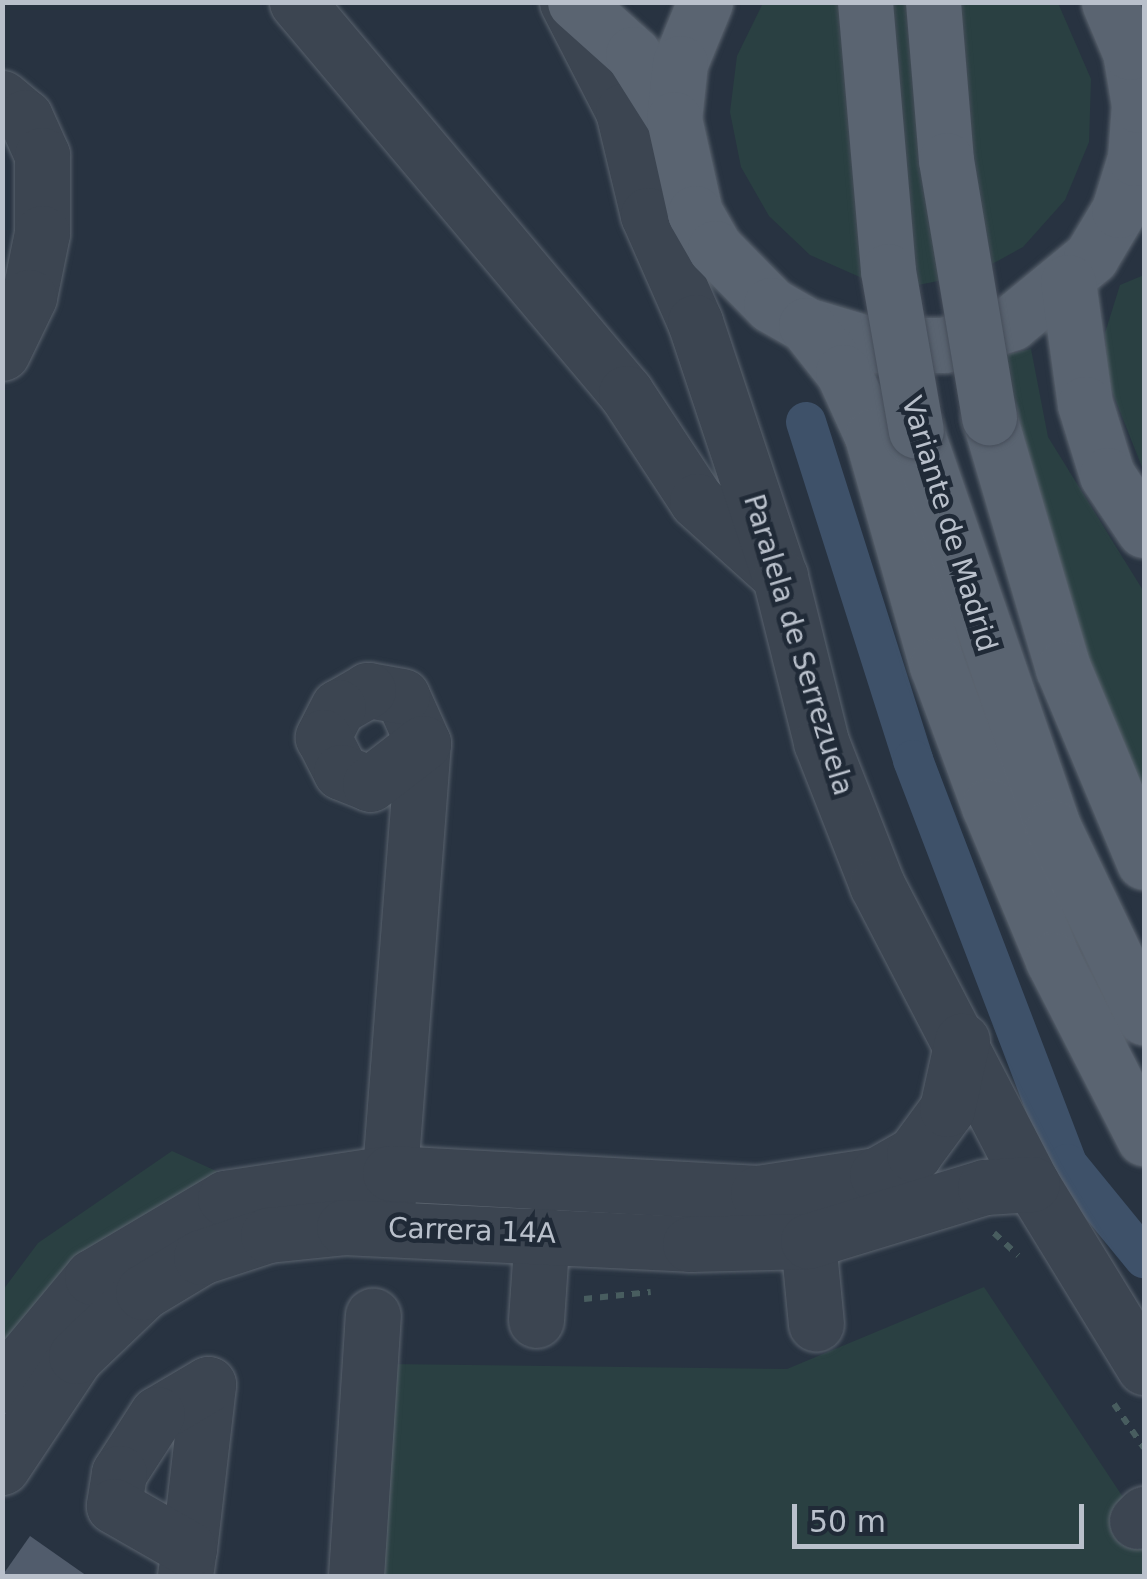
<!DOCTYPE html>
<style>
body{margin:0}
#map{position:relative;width:1147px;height:1579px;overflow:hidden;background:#283341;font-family:"DejaVu Sans",sans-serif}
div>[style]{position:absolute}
.green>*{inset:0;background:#2a4042}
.canal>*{height:40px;margin:-20px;padding:0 20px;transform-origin:20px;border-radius:20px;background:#3e5169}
.building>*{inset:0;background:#515c6c}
.path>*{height:6px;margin-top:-3px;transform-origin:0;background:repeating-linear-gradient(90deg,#485d5f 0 8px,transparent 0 16px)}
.roads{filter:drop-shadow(0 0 2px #5a636e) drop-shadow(0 0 2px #5a636e)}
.minor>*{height:55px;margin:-27.5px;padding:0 27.5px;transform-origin:27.5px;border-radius:27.5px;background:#3c4551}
.major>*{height:55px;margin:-27.5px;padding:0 27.5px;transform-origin:27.5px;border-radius:27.5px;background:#5a6471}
.bridges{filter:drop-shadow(0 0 2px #464e5a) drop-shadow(0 0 2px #464e5a)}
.major-bridge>*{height:55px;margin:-27.5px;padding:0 27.5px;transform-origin:27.5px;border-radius:27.5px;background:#5a6471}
span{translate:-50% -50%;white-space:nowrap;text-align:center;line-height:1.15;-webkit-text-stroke:9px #202a37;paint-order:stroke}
.street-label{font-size:28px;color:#b9c0cb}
.frame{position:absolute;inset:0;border:5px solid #b9c0cb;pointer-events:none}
.scale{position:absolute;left:792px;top:1504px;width:292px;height:45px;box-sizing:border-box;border:5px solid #b9c0cb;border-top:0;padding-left:12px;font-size:30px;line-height:35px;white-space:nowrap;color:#b9c0cb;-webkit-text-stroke:8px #202a37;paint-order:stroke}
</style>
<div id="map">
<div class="green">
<div style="clip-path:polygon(763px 3px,1058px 3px,1091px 79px,1089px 142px,1065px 200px,1023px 247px,974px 274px,918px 285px,862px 278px,810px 255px,769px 216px,741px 167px,730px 112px,737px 56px)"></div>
<div style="clip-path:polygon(1144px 275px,1144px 472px,1108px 381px,1105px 333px,1120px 285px)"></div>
<div style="clip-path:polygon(1031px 349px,1048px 437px,1144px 592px,1144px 798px,1084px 662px,1000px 356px)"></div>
<div style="clip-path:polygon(172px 1151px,276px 1198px,42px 1353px,3px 1416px,3px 1290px,38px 1243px)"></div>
<div style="clip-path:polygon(984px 1287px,1144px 1529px,1144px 1576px,369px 1576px,387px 1364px,787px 1369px)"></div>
</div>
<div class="canal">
<div style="left:806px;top:422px;width:355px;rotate:72.4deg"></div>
<div style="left:913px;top:760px;width:432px;rotate:69.1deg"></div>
<div style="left:1067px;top:1164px;width:122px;rotate:50.7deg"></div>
</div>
<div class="building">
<div style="clip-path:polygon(30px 1536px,87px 1576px,2px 1576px)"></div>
</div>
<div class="path">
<div style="left:994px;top:1233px;width:33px;rotate:43deg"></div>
<div style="left:584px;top:1299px;width:67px;rotate:-6deg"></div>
<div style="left:1114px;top:1404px;width:53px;rotate:55.7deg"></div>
</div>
<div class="roads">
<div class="minor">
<div style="left:297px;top:2px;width:511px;rotate:49.92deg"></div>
<div style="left:626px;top:393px;width:129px;rotate:56.7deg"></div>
<div style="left:697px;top:501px;width:112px;rotate:42.1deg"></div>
<div style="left:567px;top:2px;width:123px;rotate:62.8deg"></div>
<div style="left:623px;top:111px;width:107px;rotate:76.5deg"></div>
<div style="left:648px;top:215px;width:117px;rotate:66.3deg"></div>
<div style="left:695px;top:322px;width:269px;rotate:71.6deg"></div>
<div style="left:780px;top:577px;width:170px;rotate:76deg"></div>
<div style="left:821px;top:742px;width:154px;rotate:68.6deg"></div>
<div style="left:877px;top:885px;width:337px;rotate:62.6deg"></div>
<div style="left:1032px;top:1184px;width:215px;rotate:58.5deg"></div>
<div style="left:2px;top:98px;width:30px;rotate:40deg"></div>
<div style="left:25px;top:117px;width:42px;rotate:65.9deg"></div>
<div style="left:42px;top:155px;width:78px;rotate:90deg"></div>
<div style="left:42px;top:233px;width:65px;rotate:101.5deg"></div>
<div style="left:29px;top:297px;width:62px;rotate:115.7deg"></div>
<div style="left:387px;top:1210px;width:468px;rotate:-85.6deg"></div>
<div style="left:423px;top:743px;width:51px;rotate:-114.1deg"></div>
<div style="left:402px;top:696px;width:35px;rotate:-170deg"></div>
<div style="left:368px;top:690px;width:34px;rotate:150deg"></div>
<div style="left:338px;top:707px;width:34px;rotate:117deg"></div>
<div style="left:323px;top:737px;width:39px;rotate:63deg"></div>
<div style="left:341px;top:772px;width:31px;rotate:22deg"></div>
<div style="left:370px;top:784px;width:67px;rotate:-37.7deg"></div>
<div style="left:808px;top:1241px;width:83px;rotate:84.5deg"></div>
<div style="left:536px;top:1320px;width:87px;rotate:-86.1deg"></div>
<div style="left:2px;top:1385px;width:141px;rotate:-50.2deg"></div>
<div style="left:92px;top:1277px;width:155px;rotate:-30.7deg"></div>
<div style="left:225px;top:1198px;width:167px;rotate:-8.6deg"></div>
<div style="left:390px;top:1173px;width:369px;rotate:3.1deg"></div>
<div style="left:758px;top:1193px;width:120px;rotate:-8.6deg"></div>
<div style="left:877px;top:1175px;width:43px;rotate:-29.6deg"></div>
<div style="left:914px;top:1154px;width:56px;rotate:-53.7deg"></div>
<div style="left:947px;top:1109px;width:70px;rotate:-77.6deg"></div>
<div style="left:2px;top:1467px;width:133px;rotate:-56.3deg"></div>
<div style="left:76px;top:1356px;width:93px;rotate:-43.7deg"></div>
<div style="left:143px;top:1292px;width:68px;rotate:-31.1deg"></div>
<div style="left:201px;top:1257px;width:71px;rotate:-18.2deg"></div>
<div style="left:268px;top:1235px;width:76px;rotate:-6deg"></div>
<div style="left:344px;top:1227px;width:346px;rotate:2.8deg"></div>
<div style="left:690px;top:1244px;width:118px;rotate:-1.5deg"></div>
<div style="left:808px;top:1241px;width:185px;rotate:-17deg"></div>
<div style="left:985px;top:1187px;width:47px;rotate:-3.7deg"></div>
<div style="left:1137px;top:1521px;width:10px;rotate:-45deg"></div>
<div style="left:185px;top:1576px;width:27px;rotate:-82deg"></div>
<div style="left:189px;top:1549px;width:166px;rotate:-83.4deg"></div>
<div style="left:208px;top:1384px;width:59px;rotate:149.5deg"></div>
<div style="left:157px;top:1414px;width:70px;rotate:122.8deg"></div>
<div style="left:119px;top:1473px;width:33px;rotate:99deg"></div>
<div style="left:114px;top:1506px;width:86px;rotate:29.8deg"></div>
<div style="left:356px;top:1576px;width:261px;rotate:-86.3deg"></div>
</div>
<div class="major">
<div style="left:575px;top:2px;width:78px;rotate:41.9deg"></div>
<div style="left:633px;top:54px;width:77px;rotate:57.8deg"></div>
<div style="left:705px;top:2px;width:66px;rotate:112.3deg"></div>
<div style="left:680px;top:63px;width:56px;rotate:96.1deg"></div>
<div style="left:674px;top:119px;width:96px;rotate:77.4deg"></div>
<div style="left:695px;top:213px;width:40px;rotate:60.3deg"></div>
<div style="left:715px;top:248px;width:80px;rotate:45.5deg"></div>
<div style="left:771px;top:305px;width:40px;rotate:29.7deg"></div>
<div style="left:806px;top:325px;width:70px;rotate:16.6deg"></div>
<div style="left:873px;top:345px;width:71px"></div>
<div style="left:944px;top:345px;width:71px;rotate:-18.2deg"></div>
<div style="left:1011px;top:323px;width:104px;rotate:-39.5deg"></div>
<div style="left:1091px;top:257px;width:55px;rotate:-59.2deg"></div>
<div style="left:1119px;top:210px;width:54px;rotate:-72.9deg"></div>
<div style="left:1135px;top:158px;width:53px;rotate:-85.7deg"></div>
<div style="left:1139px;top:105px;width:54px;rotate:-99.6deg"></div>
<div style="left:1130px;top:52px;width:54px;rotate:-112.8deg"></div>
<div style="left:1068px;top:282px;width:123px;rotate:82.1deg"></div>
<div style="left:1085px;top:404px;width:74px;rotate:72.8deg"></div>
<div style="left:1107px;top:475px;width:66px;rotate:56.1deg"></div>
<div style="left:806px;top:325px;width:60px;rotate:51.8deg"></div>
<div style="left:843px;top:372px;width:70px;rotate:65.6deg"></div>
<div style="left:872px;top:436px;width:238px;rotate:74.2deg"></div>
<div style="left:937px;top:665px;width:150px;rotate:69.8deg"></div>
<div style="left:989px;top:806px;width:167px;rotate:67.4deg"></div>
<div style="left:1053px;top:960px;width:200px;rotate:62.9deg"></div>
<div style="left:989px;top:417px;width:262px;rotate:73.6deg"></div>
<div style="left:1063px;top:668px;width:210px;rotate:67.3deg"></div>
<div style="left:916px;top:431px;width:419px;rotate:70.9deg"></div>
<div style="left:1053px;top:827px;width:211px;rotate:64.4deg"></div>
</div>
</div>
<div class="bridges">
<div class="major-bridge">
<div style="left:865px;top:2px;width:270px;rotate:85.1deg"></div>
<div style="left:888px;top:271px;width:162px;rotate:80.1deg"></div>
<div style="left:933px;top:2px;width:159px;rotate:85.3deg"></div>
<div style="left:946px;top:160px;width:261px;rotate:80.5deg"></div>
</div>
</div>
<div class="street-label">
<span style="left:949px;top:524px;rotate:73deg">Variante de Madrid</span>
<span style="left:798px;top:645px;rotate:73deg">Paralela de Serrezuela</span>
<span style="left:472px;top:1231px;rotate:2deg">Carrera 14A</span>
</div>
<div class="frame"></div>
<div class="scale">50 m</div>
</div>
